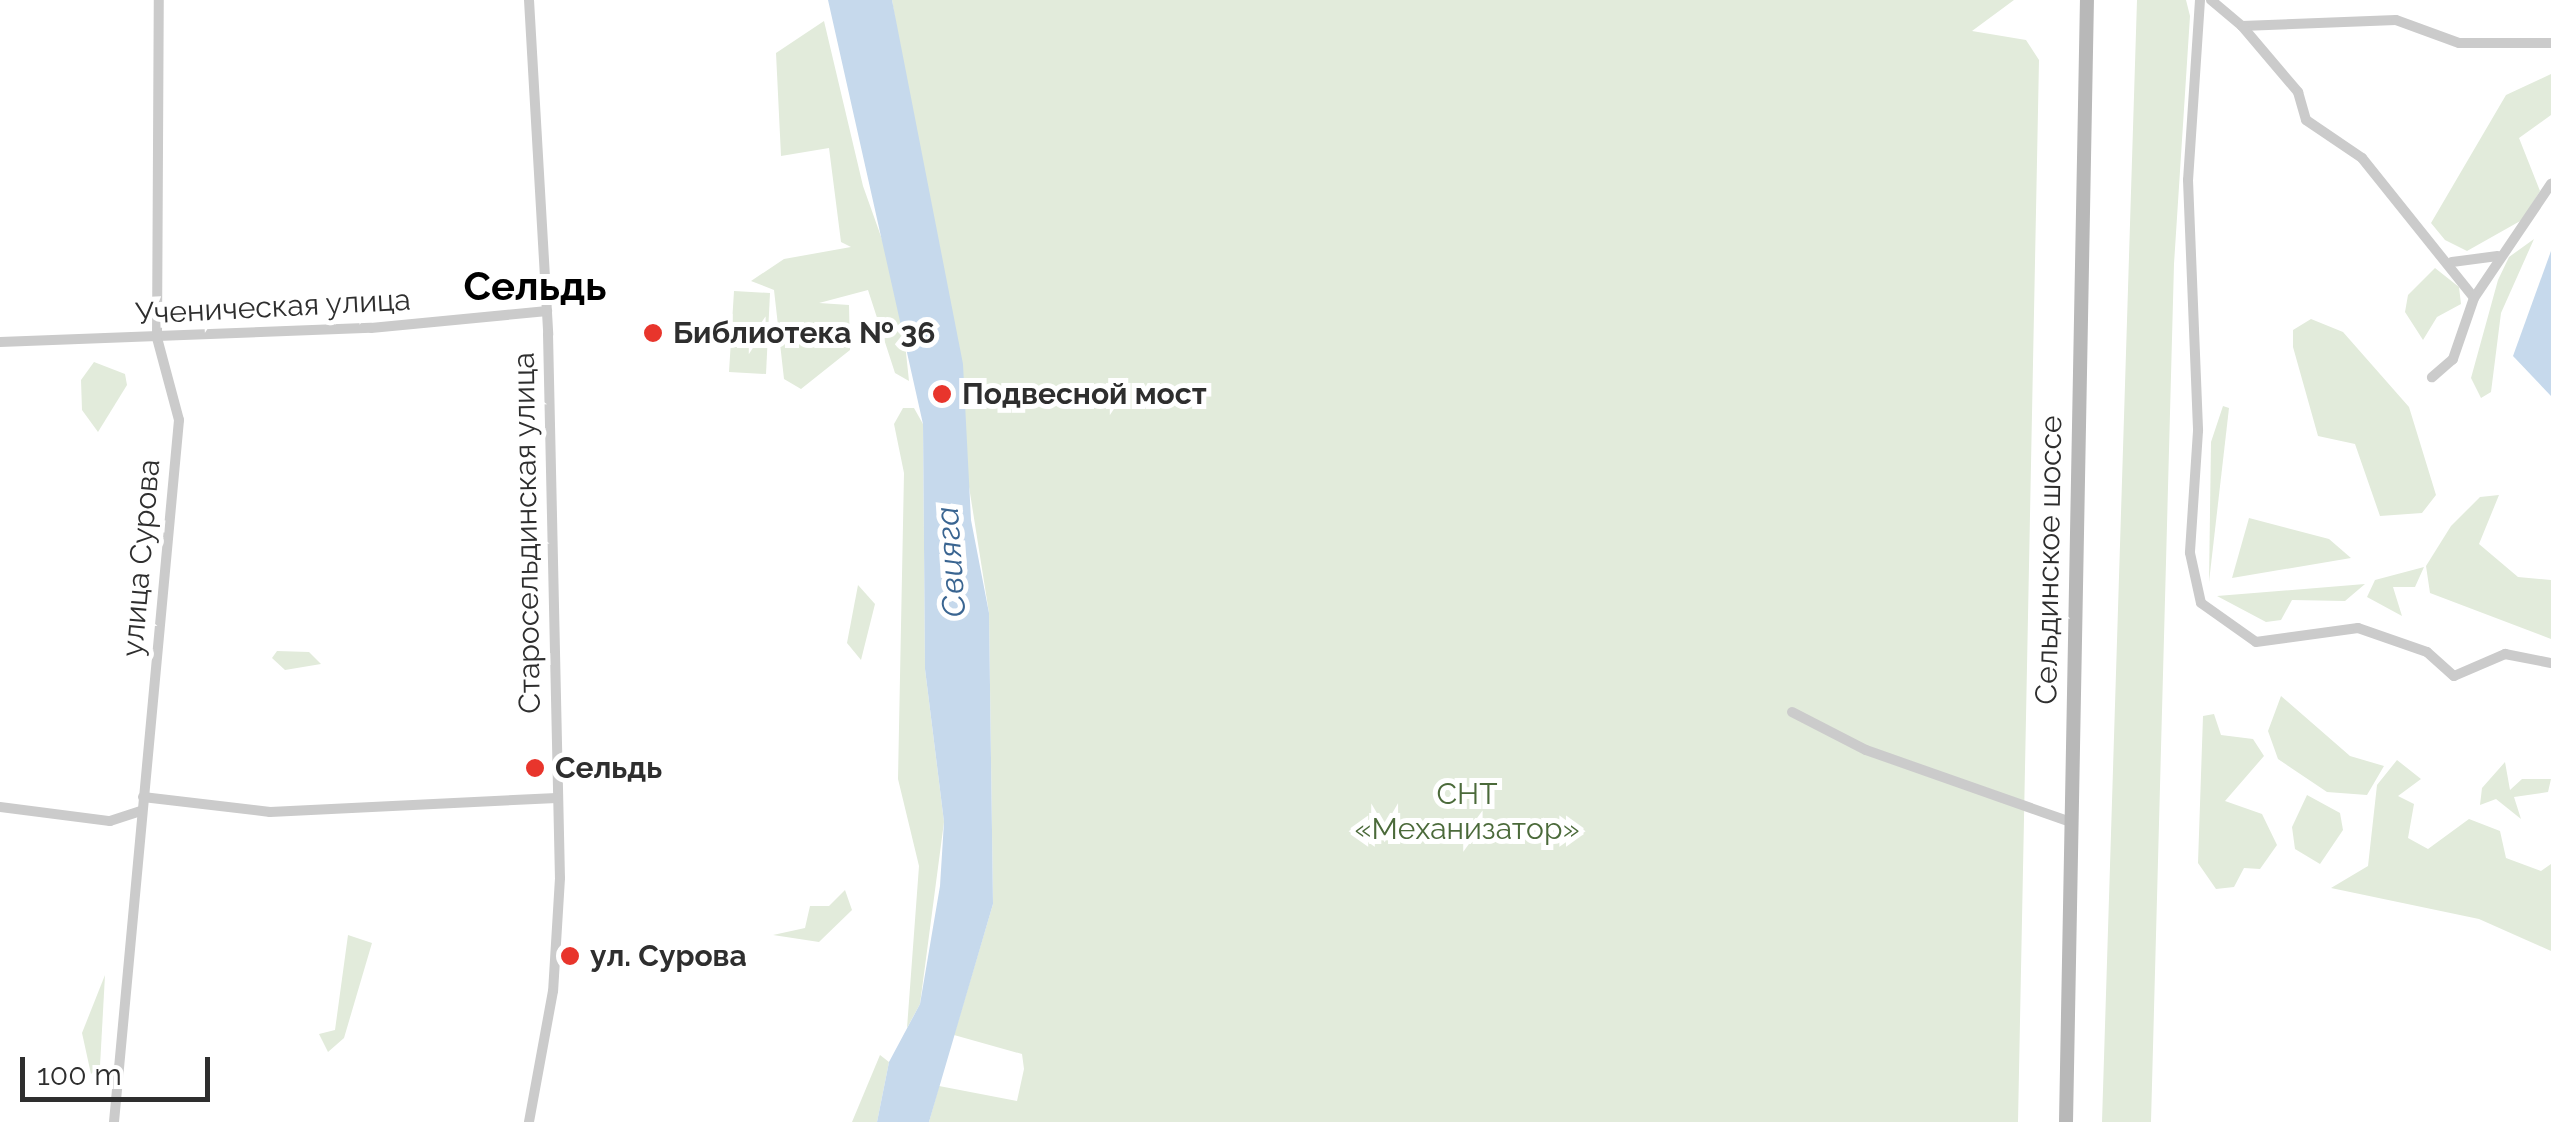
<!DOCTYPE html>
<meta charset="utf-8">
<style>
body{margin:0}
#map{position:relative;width:2551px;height:1122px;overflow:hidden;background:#fff;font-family:Raleway,sans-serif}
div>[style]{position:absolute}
.green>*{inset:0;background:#e2ebdb}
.water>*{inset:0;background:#c6d9ec}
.minor>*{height:10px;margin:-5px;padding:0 5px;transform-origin:5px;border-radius:5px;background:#cbcbcb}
.secondary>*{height:14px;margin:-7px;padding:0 7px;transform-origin:7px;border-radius:7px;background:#b8b8b8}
.dots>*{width:28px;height:28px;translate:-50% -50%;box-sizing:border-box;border:5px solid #fff;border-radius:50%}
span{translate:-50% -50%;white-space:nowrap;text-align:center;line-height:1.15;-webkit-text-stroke:10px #fff;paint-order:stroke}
.street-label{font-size:30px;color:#2e2e2e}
.poi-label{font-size:30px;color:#2e2e2e;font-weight:700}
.left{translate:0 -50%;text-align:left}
.park-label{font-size:30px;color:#4b6a3a}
.water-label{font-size:32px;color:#3a6591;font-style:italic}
.district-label{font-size:40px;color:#000;font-weight:700}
.scale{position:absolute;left:20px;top:1057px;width:190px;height:45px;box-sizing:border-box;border:5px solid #2e2e2e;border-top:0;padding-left:12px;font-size:30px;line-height:35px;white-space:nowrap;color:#2e2e2e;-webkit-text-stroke:8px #fff;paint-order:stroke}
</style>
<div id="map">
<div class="green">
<div style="clip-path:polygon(892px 0,2014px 0,1972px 31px,2026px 40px,2039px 60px,2018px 1122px,929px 1122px,939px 1086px,1017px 1101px,1024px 1069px,1022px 1054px,954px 1035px,993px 904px,989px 613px)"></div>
<div style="clip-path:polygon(2137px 0,2186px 0,2190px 16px,2174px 264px,2151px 1122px,2102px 1122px)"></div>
<div style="clip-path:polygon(824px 21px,863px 186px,899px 287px,909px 381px,895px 373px,868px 290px,819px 303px,849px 305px,850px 350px,801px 389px,784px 379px,774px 290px,751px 281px,784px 259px,851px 247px,841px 242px,829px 148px,781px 156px,776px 53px)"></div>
<div style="clip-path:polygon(2551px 74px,2551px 115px,2519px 138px,2540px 191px,2522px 220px,2467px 251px,2445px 240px,2431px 223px,2506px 95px)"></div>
<div style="clip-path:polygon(2534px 239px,2501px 313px,2491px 392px,2481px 398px,2471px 378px,2498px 280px,2509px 257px)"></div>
<div style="clip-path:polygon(2435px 268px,2459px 287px,2461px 304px,2437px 317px,2423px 340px,2405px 312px,2408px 295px)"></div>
<div style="clip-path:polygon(734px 291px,770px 293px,766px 374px,729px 372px)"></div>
<div style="clip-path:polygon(2311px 319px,2343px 332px,2409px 407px,2436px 495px,2422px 513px,2380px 516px,2355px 444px,2318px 436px,2293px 347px,2293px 330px)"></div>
<div style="clip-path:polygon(94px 362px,125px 374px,127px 385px,98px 432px,82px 410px,81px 380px)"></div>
<div style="clip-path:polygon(2223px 406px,2229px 408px,2209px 582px,2211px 442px)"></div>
<div style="clip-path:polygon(903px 408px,914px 408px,923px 424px,925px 669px,944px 822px,920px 1004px,907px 1028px,919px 866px,898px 779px,904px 473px,894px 424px)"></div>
<div style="clip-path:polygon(2499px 495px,2479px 544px,2518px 577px,2551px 580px,2551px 639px,2430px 593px,2426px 566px,2451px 526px,2480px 497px)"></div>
<div style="clip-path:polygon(2249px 518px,2329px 539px,2351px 558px,2232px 578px)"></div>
<div style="clip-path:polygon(2424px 567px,2415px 587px,2393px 587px,2402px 616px,2367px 597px,2375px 580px)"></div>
<div style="clip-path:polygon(2365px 584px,2345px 601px,2292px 600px,2281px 620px,2266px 622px,2217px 596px)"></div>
<div style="clip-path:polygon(858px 585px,875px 604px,861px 660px,847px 643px)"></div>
<div style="clip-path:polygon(277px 651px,309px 652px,321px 664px,285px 670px,272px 658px)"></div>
<div style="clip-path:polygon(2281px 696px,2350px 756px,2384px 766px,2367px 795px,2327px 792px,2278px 759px,2268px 731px)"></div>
<div style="clip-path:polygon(2214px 714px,2221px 735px,2253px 739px,2264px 756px,2225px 801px,2262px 814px,2277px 845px,2260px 869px,2244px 868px,2234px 887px,2216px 889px,2198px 863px,2203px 716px)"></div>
<div style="clip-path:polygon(2397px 760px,2421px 779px,2398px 796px,2414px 804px,2408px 838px,2428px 849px,2469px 819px,2500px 831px,2506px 858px,2541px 871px,2551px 864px,2551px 951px,2479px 919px,2331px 888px,2368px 866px,2377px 785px)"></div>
<div style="clip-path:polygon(2505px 762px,2510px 790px,2522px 779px,2551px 779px,2548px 792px,2514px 797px,2521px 819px,2496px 799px,2480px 805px,2482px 788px)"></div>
<div style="clip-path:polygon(2307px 795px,2340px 813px,2343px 830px,2320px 864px,2295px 849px,2292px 827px)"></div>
<div style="clip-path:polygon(845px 890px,852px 910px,819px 942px,773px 935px,805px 928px,810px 906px,829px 906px)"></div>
<div style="clip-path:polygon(348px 935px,372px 943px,344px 1038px,328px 1052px,319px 1034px,335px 1030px)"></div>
<div style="clip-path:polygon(105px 975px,100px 1066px,91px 1074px,82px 1033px)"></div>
<div style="clip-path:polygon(880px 1055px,889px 1062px,877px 1122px,852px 1122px)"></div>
</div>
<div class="water">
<div style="clip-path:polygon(828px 0,892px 0,963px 364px,971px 520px,989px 613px,993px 904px,929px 1122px,877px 1122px,889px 1062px,920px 1004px,940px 886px,944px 822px,925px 669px,923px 424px)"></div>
<div style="clip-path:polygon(2551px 251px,2551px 396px,2513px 356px)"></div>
</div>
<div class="minor">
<div style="left:529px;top:0;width:335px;rotate:86.7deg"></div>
<div style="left:548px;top:334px;width:544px;rotate:88.74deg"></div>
<div style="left:560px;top:878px;width:113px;rotate:93.5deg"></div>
<div style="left:553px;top:991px;width:133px;rotate:100.4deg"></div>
<div style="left:2200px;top:0;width:180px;rotate:93.8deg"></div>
<div style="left:2188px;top:180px;width:251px;rotate:87.7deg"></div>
<div style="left:2198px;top:431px;width:122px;rotate:93.8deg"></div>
<div style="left:2190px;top:553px;width:51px;rotate:77.6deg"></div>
<div style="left:2201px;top:603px;width:67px;rotate:35.3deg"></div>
<div style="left:2256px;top:642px;width:103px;rotate:-7.8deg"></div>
<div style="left:2358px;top:628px;width:73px;rotate:19.2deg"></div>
<div style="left:2427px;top:652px;width:36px;rotate:42deg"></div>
<div style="left:2454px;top:676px;width:56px;rotate:-23.3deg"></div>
<div style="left:2505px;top:654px;width:47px;rotate:11.1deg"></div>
<div style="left:2211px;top:0;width:40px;rotate:40deg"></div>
<div style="left:2242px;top:26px;width:154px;rotate:-2.2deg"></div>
<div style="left:2396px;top:20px;width:67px;rotate:20.1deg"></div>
<div style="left:2459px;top:43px;width:92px"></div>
<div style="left:2242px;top:26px;width:87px;rotate:49.7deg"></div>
<div style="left:2298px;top:92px;width:29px;rotate:74deg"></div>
<div style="left:2306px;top:120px;width:68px;rotate:34.2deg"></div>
<div style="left:2362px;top:158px;width:179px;rotate:51.3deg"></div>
<div style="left:2474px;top:298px;width:65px;rotate:109deg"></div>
<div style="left:2453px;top:359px;width:28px;rotate:139deg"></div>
<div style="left:2452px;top:262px;width:46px;rotate:-7.4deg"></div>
<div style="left:2474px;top:298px;width:138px;rotate:-56deg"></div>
<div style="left:0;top:342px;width:371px;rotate:-2.2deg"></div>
<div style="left:371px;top:328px;width:177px;rotate:-5.5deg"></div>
<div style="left:1792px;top:712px;width:83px;rotate:27.2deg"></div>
<div style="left:1866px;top:750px;width:217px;rotate:19.4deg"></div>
<div style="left:143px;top:797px;width:128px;rotate:6.7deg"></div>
<div style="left:270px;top:812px;width:287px;rotate:-2.8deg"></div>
<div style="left:0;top:807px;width:111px;rotate:7.3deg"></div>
<div style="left:110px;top:821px;width:33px;rotate:-18deg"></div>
<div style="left:114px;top:1122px;width:705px;rotate:-84.71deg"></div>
<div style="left:179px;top:420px;width:85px;rotate:-105deg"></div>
<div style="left:157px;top:338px;width:338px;rotate:-89.7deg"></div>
</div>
<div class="secondary">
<div style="left:2066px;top:1122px;width:1122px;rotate:-88.93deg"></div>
</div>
<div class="dots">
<div style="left:653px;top:333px;background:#e8352c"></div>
<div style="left:942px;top:394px;background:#e8352c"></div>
<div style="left:535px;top:768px;background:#e8352c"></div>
<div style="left:570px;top:956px;background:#e8352c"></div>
</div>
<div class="street-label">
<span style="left:273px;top:307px;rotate:-3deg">Ученическая улица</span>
<span style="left:527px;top:533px;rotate:-91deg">Старосельдинская улица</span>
<span style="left:141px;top:558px;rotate:-85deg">улица Сурова</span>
<span style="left:2049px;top:560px;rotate:-89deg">Сельдинское шоссе</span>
</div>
<div class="poi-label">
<span class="left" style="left:673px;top:333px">Библиотека № 36</span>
<span class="left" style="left:962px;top:394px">Подвесной мост</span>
<span class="left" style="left:555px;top:768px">Сельдь</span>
<span class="left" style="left:590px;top:956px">ул. Сурова</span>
</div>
<div class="park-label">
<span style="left:1467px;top:811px">СНТ<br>«Механизатор»</span>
</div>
<div class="water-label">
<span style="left:951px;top:562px;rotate:-94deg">Свияга</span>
</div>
<div class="district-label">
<span style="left:535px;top:286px">Сельдь</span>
</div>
<div class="scale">100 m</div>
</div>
